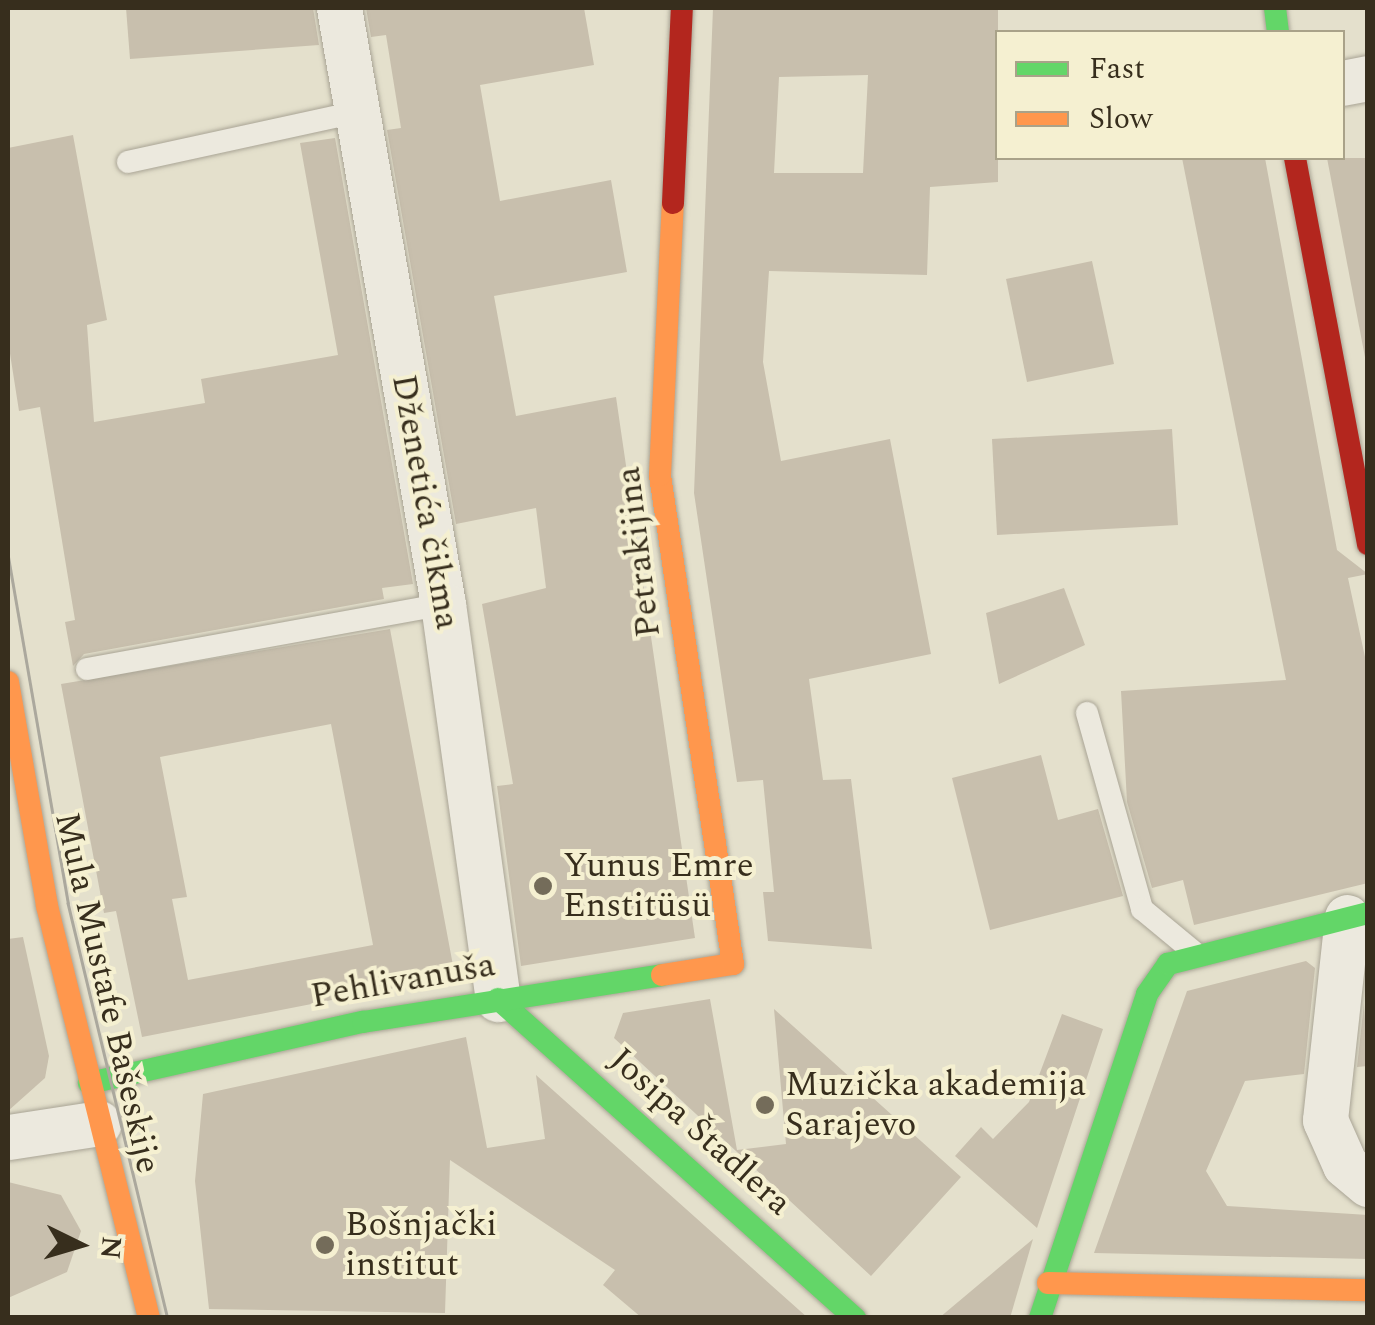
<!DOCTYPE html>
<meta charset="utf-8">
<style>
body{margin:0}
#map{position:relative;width:1375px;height:1325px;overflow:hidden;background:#e4e0cc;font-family:Spectral,serif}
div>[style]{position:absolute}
.building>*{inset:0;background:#c8bfad}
.roads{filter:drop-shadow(0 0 2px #a9a495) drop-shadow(0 0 2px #a9a495)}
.lane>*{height:22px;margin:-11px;padding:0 11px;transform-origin:11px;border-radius:11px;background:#ece9de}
.street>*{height:45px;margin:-22.5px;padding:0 22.5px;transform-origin:22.5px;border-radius:22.5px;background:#ece9de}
.fast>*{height:22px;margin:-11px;padding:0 11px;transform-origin:11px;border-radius:11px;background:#63d668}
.slow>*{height:22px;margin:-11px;padding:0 11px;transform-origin:11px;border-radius:11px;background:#ff974d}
.jam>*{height:22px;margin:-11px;padding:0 11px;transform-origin:11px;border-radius:11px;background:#b3261e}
.tram>*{height:2.5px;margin:-1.25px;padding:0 1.25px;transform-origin:1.25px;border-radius:1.25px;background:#aba89d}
.dots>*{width:28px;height:28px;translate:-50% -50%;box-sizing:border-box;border:5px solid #f5f0d1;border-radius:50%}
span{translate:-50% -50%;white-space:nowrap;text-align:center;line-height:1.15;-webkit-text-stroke:8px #f5f0d1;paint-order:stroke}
.street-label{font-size:35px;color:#372e1d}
.poi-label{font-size:35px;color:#372e1d}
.left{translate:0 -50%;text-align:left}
.frame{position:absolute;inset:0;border:10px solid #372e1d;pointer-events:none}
.legend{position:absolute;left:995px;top:30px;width:350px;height:130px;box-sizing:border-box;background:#f5f0d1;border:2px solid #a9a289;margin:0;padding:12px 18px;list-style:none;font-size:30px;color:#372e1d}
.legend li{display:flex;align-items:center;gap:20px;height:50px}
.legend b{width:50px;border:2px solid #a9a289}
.north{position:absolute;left:30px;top:1195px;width:100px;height:100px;-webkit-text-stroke:8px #f5f0d1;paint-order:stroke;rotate:95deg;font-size:28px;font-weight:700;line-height:40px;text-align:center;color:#372e1d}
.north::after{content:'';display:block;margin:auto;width:35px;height:45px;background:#372e1d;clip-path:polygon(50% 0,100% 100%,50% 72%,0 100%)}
</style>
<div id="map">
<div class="building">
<div style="clip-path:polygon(126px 8px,313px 8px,319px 45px,130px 59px)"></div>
<div style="clip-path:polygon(366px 8px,584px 8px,594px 65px,480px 85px,500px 201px,611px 180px,627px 272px,494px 296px,516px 416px,616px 397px,695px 938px,521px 966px,497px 786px,513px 784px,482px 604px,546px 588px,536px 508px,456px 524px,387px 130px,401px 128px,386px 35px,371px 37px)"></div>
<div style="clip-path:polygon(evenodd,713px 8px,998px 8px,998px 182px,930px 187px,927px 275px,769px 271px,763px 362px,781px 461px,890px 439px,931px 654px,809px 679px,823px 780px,851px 779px,872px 949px,768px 941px,763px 892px,774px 892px,763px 780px,737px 782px,694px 493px,713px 8px,868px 75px,863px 173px,774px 173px,779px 77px,868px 75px)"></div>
<div style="clip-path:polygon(73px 135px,107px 320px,87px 325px,94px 422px,205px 403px,201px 379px,338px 355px,300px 143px,335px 138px,413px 584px,382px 588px,384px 599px,84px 654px,73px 666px,65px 622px,75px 620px,40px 407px,19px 411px,8px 341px,8px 148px)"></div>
<div style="clip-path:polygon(1182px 158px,1265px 158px,1337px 550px,1368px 574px,1348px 578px,1368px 671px,1368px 883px,1194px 925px,1183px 880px,1152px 888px,1127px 802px,1121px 691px,1286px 680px)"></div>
<div style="clip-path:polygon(1327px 158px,1368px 158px,1368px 373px)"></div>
<div style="clip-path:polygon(1092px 261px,1114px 364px,1027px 382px,1006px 279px)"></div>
<div style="clip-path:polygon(1172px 429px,1178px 525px,997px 535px,992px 439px)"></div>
<div style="clip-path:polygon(1064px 588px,1085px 645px,999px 684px,986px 613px)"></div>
<div style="clip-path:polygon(evenodd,390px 629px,455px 976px,142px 1037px,116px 911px,104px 913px,61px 684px,390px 629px,331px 724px,373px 945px,188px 980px,172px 899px,187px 897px,160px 757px,331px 724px)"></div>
<div style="clip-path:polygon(1041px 755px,1058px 820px,1098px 809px,1123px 896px,990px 930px,952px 778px)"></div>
<div style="clip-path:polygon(23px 937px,49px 1056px,45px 1078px,8px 1111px,8px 939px)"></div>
<div style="clip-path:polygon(1306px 961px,1315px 968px,1304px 1074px,1245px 1081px,1206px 1171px,1227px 1206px,1368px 1215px,1368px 1259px,1094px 1253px,1187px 991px)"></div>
<div style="clip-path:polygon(710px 999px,737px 1150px,786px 1144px,774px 1009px,961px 1177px,871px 1276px,614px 1038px,623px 1013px)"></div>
<div style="clip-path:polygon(1364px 1003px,1368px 1066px,1357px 1067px)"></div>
<div style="clip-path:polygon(1062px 1014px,1103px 1029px,1037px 1228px,955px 1156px,981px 1127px,993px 1139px,1029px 1102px)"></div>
<div style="clip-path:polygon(466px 1037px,487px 1148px,545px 1139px,536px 1075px,808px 1318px,642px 1318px,603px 1285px,615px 1270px,450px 1160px,445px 1313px,209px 1309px,195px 1181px,203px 1094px)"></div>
<div style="clip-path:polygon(8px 1182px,61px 1195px,81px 1231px,67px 1272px,8px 1298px)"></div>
<div style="clip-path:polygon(1033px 1239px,1010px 1318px,939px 1318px)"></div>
</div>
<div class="roads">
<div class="lane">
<div style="left:128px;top:162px;width:235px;rotate:-12.3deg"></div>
<div style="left:87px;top:669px;width:362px;rotate:-10.3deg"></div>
<div style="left:1087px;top:713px;width:204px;rotate:74.3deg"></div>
<div style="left:1142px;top:909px;width:67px;rotate:39.6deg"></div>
</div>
<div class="street">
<div style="left:339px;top:8px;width:605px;rotate:80.1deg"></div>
<div style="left:443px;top:604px;width:399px;rotate:82.1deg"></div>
<div style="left:1342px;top:83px;width:26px;rotate:-11deg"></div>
<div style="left:1347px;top:917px;width:204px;rotate:96.2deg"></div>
<div style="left:1325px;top:1120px;width:49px;rotate:66deg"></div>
<div style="left:1345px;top:1165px;width:30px;rotate:40deg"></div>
<div style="left:8px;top:1137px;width:92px;rotate:-8.7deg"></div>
</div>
<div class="fast">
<div style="left:1275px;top:8px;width:24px;rotate:83deg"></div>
<div style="left:498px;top:999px;width:479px;rotate:41.8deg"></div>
<div style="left:89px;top:1083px;width:281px;rotate:-12.6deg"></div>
<div style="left:363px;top:1022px;width:303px;rotate:-8.9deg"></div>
<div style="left:1040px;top:1318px;width:341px;rotate:-71.7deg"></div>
<div style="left:1147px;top:994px;width:37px;rotate:-55deg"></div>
<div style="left:1168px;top:964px;width:206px;rotate:-14.3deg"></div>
</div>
<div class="slow">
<div style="left:8px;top:682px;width:227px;rotate:80.1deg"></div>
<div style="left:47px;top:906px;width:424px;rotate:76.1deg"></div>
<div style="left:662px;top:975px;width:72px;rotate:-8.8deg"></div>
<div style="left:733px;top:964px;width:494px;rotate:-98.5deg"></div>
<div style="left:660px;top:475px;width:272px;rotate:-87.3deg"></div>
<div style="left:1048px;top:1283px;width:320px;rotate:1.3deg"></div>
</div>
<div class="jam">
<div style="left:1295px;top:158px;width:393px;rotate:79.3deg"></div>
<div style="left:673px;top:203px;width:195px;rotate:-87.4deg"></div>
</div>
</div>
<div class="tram">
<div style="left:8px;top:554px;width:354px;rotate:80.2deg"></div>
<div style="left:68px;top:903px;width:427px;rotate:76.5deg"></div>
</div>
<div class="dots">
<div style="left:543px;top:886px;background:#746c5a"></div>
<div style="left:765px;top:1105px;background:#746c5a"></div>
<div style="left:325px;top:1245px;background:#746c5a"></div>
</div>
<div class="street-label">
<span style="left:425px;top:502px;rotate:80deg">Dženetića čikma</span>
<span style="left:639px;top:552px;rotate:-97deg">Petrakijina</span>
<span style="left:403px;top:981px;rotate:-10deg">Pehlivanuša</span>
<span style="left:107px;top:993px;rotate:77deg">Mula Mustafe Bašeskije</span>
<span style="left:700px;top:1132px;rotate:42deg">Josipa Štadlera</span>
</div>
<div class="poi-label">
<span class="left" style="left:563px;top:886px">Yunus Emre<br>Enstitüsü</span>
<span class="left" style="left:785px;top:1105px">Muzička akademija<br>Sarajevo</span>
<span class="left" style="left:345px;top:1245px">Bošnjački<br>institut</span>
</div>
<div class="frame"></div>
<ul class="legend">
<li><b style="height:12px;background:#63d668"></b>Fast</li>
<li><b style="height:12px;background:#ff974d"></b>Slow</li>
</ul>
<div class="north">N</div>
</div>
